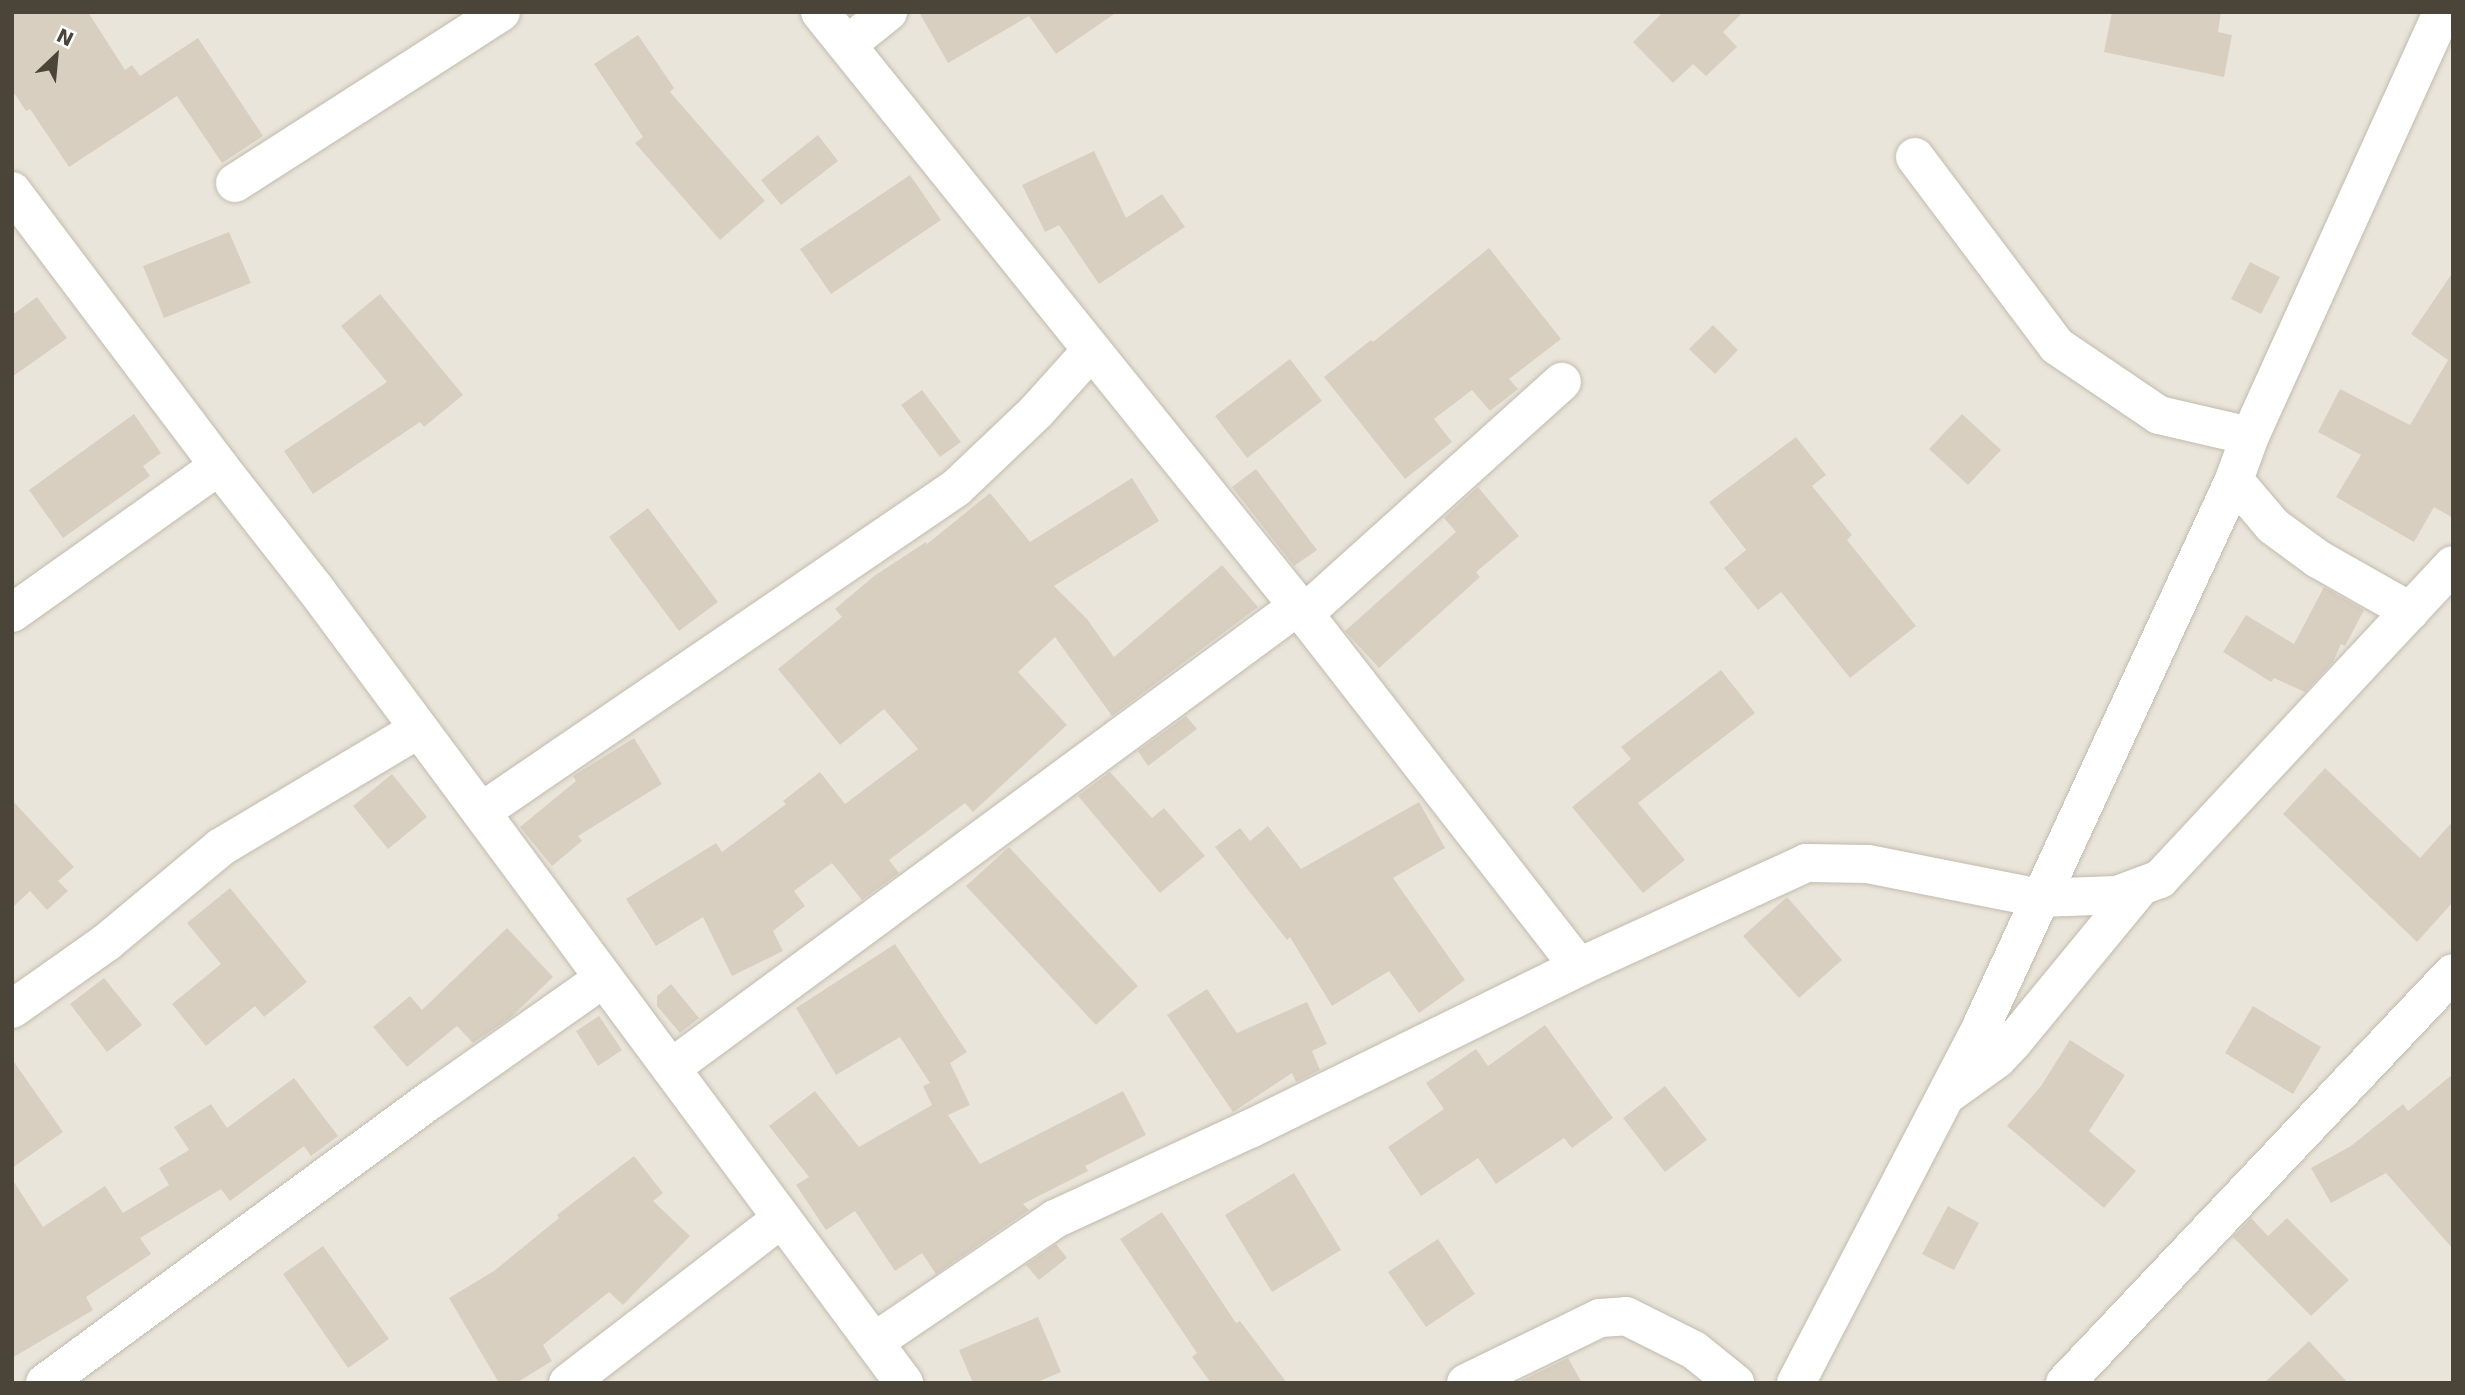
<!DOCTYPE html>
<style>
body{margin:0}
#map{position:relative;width:2465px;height:1395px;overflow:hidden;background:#f6f3ec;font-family:"DejaVu Sans",sans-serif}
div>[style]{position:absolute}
.residential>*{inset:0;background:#eae5da}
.building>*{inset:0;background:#d8cfc1}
.roads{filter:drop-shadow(0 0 2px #c2bbae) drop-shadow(0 0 2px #c2bbae)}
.minor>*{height:38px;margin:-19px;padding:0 19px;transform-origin:19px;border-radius:19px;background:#fff}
span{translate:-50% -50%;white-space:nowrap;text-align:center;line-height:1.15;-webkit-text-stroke:5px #fff;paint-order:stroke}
.frame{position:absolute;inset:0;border:14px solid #4b4439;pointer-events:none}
.north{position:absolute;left:21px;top:21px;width:70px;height:70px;-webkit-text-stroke:5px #fff;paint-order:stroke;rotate:26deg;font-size:19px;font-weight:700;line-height:28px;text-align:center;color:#4b4439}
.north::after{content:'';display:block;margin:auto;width:24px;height:32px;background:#4b4439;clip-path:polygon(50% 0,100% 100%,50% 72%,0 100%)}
</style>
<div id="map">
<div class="residential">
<div style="clip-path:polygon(12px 12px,2453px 12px,2453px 1383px,12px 1383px)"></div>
</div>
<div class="building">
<div style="clip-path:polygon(12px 12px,88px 12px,125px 70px,132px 65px,140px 76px,198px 38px,263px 136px,222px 163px,177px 96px,69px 167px,30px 109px,26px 111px,12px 90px)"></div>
<div style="clip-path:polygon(919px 12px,1117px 12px,1056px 54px,1029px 16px,948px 63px)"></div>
<div style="clip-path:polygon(1663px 12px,1743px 12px,1723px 32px,1737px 47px,1706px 76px,1693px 64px,1673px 83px,1633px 42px)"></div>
<div style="clip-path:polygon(2112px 12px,2221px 12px,2218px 32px,2232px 35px,2224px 77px,2104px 52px)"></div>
<div style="clip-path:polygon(638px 35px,674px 88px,670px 92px,765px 201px,720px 240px,635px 143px,643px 137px,594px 64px)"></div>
<div style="clip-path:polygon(818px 135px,838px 161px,781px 205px,761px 180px)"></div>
<div style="clip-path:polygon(1094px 151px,1126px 218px,1162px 194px,1185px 227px,1099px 284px,1059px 225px,1045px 232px,1022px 185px)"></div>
<div style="clip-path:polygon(910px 175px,941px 220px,831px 294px,800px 249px)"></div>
<div style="clip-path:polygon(229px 232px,251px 283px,164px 318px,143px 266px)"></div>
<div style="clip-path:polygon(1489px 248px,1561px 339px,1509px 379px,1518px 389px,1490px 411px,1472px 390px,1434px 419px,1452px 442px,1405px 479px,1324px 377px,1371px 340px,1373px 342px)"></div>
<div style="clip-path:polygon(2250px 262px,2280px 277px,2261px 314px,2231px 299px)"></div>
<div style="clip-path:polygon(2453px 272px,2453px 518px,2434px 507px,2414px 542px,2336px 497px,2361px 455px,2318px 432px,2340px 389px,2410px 425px,2448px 360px,2411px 334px)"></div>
<div style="clip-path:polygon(380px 294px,463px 395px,424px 427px,420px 422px,313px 494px,284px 451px,387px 382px,341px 326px)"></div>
<div style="clip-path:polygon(37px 297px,67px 338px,12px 377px,12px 315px)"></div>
<div style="clip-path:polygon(1713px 325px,1738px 350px,1715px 374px,1689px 349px)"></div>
<div style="clip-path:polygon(1290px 359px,1322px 401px,1247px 458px,1215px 416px)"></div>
<div style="clip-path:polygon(922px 390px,961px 442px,940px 457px,901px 405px)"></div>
<div style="clip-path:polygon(134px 414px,161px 453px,143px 466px,150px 476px,63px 538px,29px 490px)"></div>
<div style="clip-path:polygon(1962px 414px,2001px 450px,1968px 485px,1929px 449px)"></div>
<div style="clip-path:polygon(1796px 437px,1826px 475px,1812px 486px,1852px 535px,1847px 540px,1916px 626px,1850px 678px,1781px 592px,1758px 610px,1724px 568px,1746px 550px,1709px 502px)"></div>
<div style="clip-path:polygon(1256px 469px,1317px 550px,1294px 566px,1232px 487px)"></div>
<div style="clip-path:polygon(1132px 478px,1159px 521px,1054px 586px,1087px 619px,1114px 657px,1222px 565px,1258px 607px,1112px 716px,1055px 637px,1018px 672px,1067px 725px,973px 812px,965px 803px,889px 860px,899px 873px,862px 900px,832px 863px,794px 891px,805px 906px,773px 931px,783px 951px,732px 976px,703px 917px,656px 946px,626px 899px,716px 843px,722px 852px,786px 804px,783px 801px,820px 772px,845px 804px,918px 749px,884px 709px,840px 745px,778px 669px,842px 617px,835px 609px,874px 576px,926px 542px,927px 544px,990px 493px,1030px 542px)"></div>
<div style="clip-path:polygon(1478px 487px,1519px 536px,1476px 572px,1480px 577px,1379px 668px,1345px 631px,1456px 532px,1444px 518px)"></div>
<div style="clip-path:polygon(648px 508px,718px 602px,679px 631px,609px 537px)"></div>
<div style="clip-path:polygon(2324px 587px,2364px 610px,2345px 646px,2341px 644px,2333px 662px,2305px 692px,2274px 678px,2271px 682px,2223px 652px,2246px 615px,2294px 644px)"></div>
<div style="clip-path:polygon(1721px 670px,1755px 713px,1638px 803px,1685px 860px,1643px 893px,1572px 807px,1631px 759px,1621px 747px)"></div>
<div style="clip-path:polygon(1186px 716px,1197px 729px,1148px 766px,1138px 751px)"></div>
<div style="clip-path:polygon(634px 738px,662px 784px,578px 836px,582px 841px,552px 866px,520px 827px,576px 781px,573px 776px)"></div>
<div style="clip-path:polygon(2325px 768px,2420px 858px,2453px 821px,2453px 902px,2417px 942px,2283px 814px)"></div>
<div style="clip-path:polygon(1110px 772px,1152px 818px,1164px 808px,1205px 856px,1160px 893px,1078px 796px)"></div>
<div style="clip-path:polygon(392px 774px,427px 817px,388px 849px,353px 806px)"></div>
<div style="clip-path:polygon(12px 800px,74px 867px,58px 881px,68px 891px,47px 910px,30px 891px,12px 908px)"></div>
<div style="clip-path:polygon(1419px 802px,1445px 848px,1393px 878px,1465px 980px,1419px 1013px,1389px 971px,1332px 1006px,1290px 937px,1287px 940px,1215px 847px,1240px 828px,1250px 841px,1268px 826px,1301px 869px)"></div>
<div style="clip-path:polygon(1009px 847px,1138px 986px,1096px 1025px,966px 886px)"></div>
<div style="clip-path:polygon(230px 888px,307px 982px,264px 1017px,255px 1006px,206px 1046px,172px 1004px,221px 964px,187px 923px)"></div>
<div style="clip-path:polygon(1787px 897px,1842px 960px,1799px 998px,1743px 936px)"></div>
<div style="clip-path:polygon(507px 928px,553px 977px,510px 1018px,473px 1043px,457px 1026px,407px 1067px,373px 1027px,410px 996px,422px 1010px)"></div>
<div style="clip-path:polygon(895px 944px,967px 1052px,950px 1063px,970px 1105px,948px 1115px,980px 1164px,1123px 1091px,1146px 1135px,1085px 1166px,1088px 1171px,1023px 1204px,1029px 1210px,936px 1274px,922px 1253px,895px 1271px,855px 1211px,826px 1230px,796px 1185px,809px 1177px,769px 1126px,815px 1091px,859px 1147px,932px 1105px,923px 1086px,930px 1083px,900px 1037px,836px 1075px,796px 1008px)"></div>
<div style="clip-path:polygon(104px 978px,142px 1025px,107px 1052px,70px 1004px)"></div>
<div style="clip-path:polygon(671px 984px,699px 1018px,680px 1033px,657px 1006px,657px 996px)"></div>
<div style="clip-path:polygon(1207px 989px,1237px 1033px,1307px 1002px,1327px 1044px,1312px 1051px,1320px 1070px,1296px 1082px,1292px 1073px,1233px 1112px,1167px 1015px)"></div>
<div style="clip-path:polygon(2253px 1006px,2321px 1047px,2293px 1094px,2225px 1053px)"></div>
<div style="clip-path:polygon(599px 1016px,622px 1050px,598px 1066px,576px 1031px)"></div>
<div style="clip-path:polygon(1545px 1025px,1613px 1118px,1572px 1148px,1564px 1138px,1496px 1184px,1478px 1158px,1421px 1196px,1388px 1147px,1444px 1109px,1426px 1083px,1476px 1049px,1488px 1066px)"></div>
<div style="clip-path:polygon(2070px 1040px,2125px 1075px,2089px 1131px,2136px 1171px,2104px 1208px,2007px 1126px,2041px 1086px)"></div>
<div style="clip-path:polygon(12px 1059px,63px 1132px,12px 1168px)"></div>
<div style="clip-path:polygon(2453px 1074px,2453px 1249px,2386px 1173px,2331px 1203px,2311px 1168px,2351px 1146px,2403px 1104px,2408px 1111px)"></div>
<div style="clip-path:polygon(294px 1078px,338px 1136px,311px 1156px,304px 1146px,230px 1201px,221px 1189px,140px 1238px,151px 1254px,86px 1297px,93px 1310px,12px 1358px,12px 1179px,43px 1227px,105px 1186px,123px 1213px,169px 1185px,159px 1168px,189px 1150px,174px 1127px,211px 1104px,227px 1128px)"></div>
<div style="clip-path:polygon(1665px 1086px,1707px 1140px,1665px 1172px,1623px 1118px)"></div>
<div style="clip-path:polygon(634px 1156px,663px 1193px,653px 1201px,690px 1236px,623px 1305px,609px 1292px,543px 1345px,552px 1361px,516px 1383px,499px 1383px,449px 1298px,494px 1271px,559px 1218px,557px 1215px)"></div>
<div style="clip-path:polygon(1294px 1173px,1341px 1250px,1272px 1292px,1225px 1215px)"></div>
<div style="clip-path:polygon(1948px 1206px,1979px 1223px,1954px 1270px,1922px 1254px)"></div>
<div style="clip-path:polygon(1162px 1212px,1236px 1323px,1240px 1321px,1287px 1383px,1211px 1383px,1192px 1357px,1197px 1353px,1120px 1239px)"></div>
<div style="clip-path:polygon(2251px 1218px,2268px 1236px,2287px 1218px,2349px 1280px,2311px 1316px,2233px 1237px)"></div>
<div style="clip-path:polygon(1438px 1239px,1475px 1294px,1426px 1327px,1388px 1272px)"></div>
<div style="clip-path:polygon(1056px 1244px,1067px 1258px,1039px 1280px,1026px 1265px)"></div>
<div style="clip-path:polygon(323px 1246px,389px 1339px,348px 1368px,283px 1274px)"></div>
<div style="clip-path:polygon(1038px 1317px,1061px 1372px,1035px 1383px,973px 1383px,959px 1350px)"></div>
<div style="clip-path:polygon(2309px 1341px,2348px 1383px,2264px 1383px)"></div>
<div style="clip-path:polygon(1568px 1358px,1582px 1383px,1517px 1383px)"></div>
</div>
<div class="roads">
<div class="minor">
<div style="left:820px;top:12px;width:762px;rotate:51.18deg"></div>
<div style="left:847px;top:45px;width:53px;rotate:-38.8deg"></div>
<div style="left:1915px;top:157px;width:236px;rotate:53.1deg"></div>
<div style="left:2057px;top:346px;width:123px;rotate:34.1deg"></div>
<div style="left:2159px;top:415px;width:93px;rotate:13deg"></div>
<div style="left:235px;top:183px;width:316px;rotate:-32.7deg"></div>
<div style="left:12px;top:191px;width:344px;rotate:53deg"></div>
<div style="left:219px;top:466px;width:154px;rotate:51.9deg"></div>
<div style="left:314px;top:587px;width:991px;rotate:53.45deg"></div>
<div style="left:2234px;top:480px;width:60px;rotate:49.7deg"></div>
<div style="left:2273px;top:526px;width:56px;rotate:36.3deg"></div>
<div style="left:2318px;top:559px;width:106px;rotate:29.5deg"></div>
<div style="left:12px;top:613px;width:254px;rotate:-35.4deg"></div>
<div style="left:1304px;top:614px;width:347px;rotate:-42deg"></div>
<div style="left:481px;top:812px;width:575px;rotate:-34.3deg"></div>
<div style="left:956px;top:488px;width:110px;rotate:-43.5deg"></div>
<div style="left:1036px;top:412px;width:82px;rotate:-48deg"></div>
<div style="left:12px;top:1009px;width:116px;rotate:-35.2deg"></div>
<div style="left:107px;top:942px;width:148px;rotate:-39.8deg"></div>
<div style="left:221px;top:847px;width:230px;rotate:-30.8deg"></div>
<div style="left:671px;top:1068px;width:779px;rotate:-36.38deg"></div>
<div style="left:1298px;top:606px;width:457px;rotate:52.1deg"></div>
<div style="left:1951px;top:1092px;width:57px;rotate:-35.7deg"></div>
<div style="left:1997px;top:1059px;width:23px;rotate:-47deg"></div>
<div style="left:2013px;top:1042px;width:197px;rotate:-50.6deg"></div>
<div style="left:874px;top:1342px;width:219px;rotate:-34.2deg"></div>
<div style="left:1055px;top:1219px;width:215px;rotate:-24.8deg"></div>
<div style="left:1250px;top:1129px;width:367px;rotate:-26.2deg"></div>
<div style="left:1579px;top:967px;width:250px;rotate:-24.6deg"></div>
<div style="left:1806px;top:863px;width:62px;rotate:0.9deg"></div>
<div style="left:1868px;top:864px;width:175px;rotate:11.2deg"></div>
<div style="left:2040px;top:898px;width:77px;rotate:-2.2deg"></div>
<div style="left:2117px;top:895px;width:46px;rotate:-20.4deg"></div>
<div style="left:2160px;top:879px;width:429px;rotate:-47deg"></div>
<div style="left:45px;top:1383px;width:480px;rotate:-36.3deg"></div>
<div style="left:432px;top:1099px;width:210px;rotate:-35.1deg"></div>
<div style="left:568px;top:1383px;width:270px;rotate:-37.6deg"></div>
<div style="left:1466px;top:1383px;width:149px;rotate:-25.9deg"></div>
<div style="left:1600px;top:1318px;width:26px;rotate:-4deg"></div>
<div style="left:1626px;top:1316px;width:76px;rotate:26.6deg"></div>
<div style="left:1694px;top:1350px;width:53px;rotate:38.8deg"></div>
<div style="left:1796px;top:1383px;width:403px;rotate:-62.5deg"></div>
<div style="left:1982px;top:1025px;width:600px;rotate:-65.18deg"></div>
<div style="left:2234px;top:480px;width:47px;rotate:-70deg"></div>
<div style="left:2250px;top:436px;width:465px;rotate:-65.6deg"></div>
<div style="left:2065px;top:1383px;width:564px;rotate:-46.58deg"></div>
</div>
</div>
<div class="frame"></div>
<div class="north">N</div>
</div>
